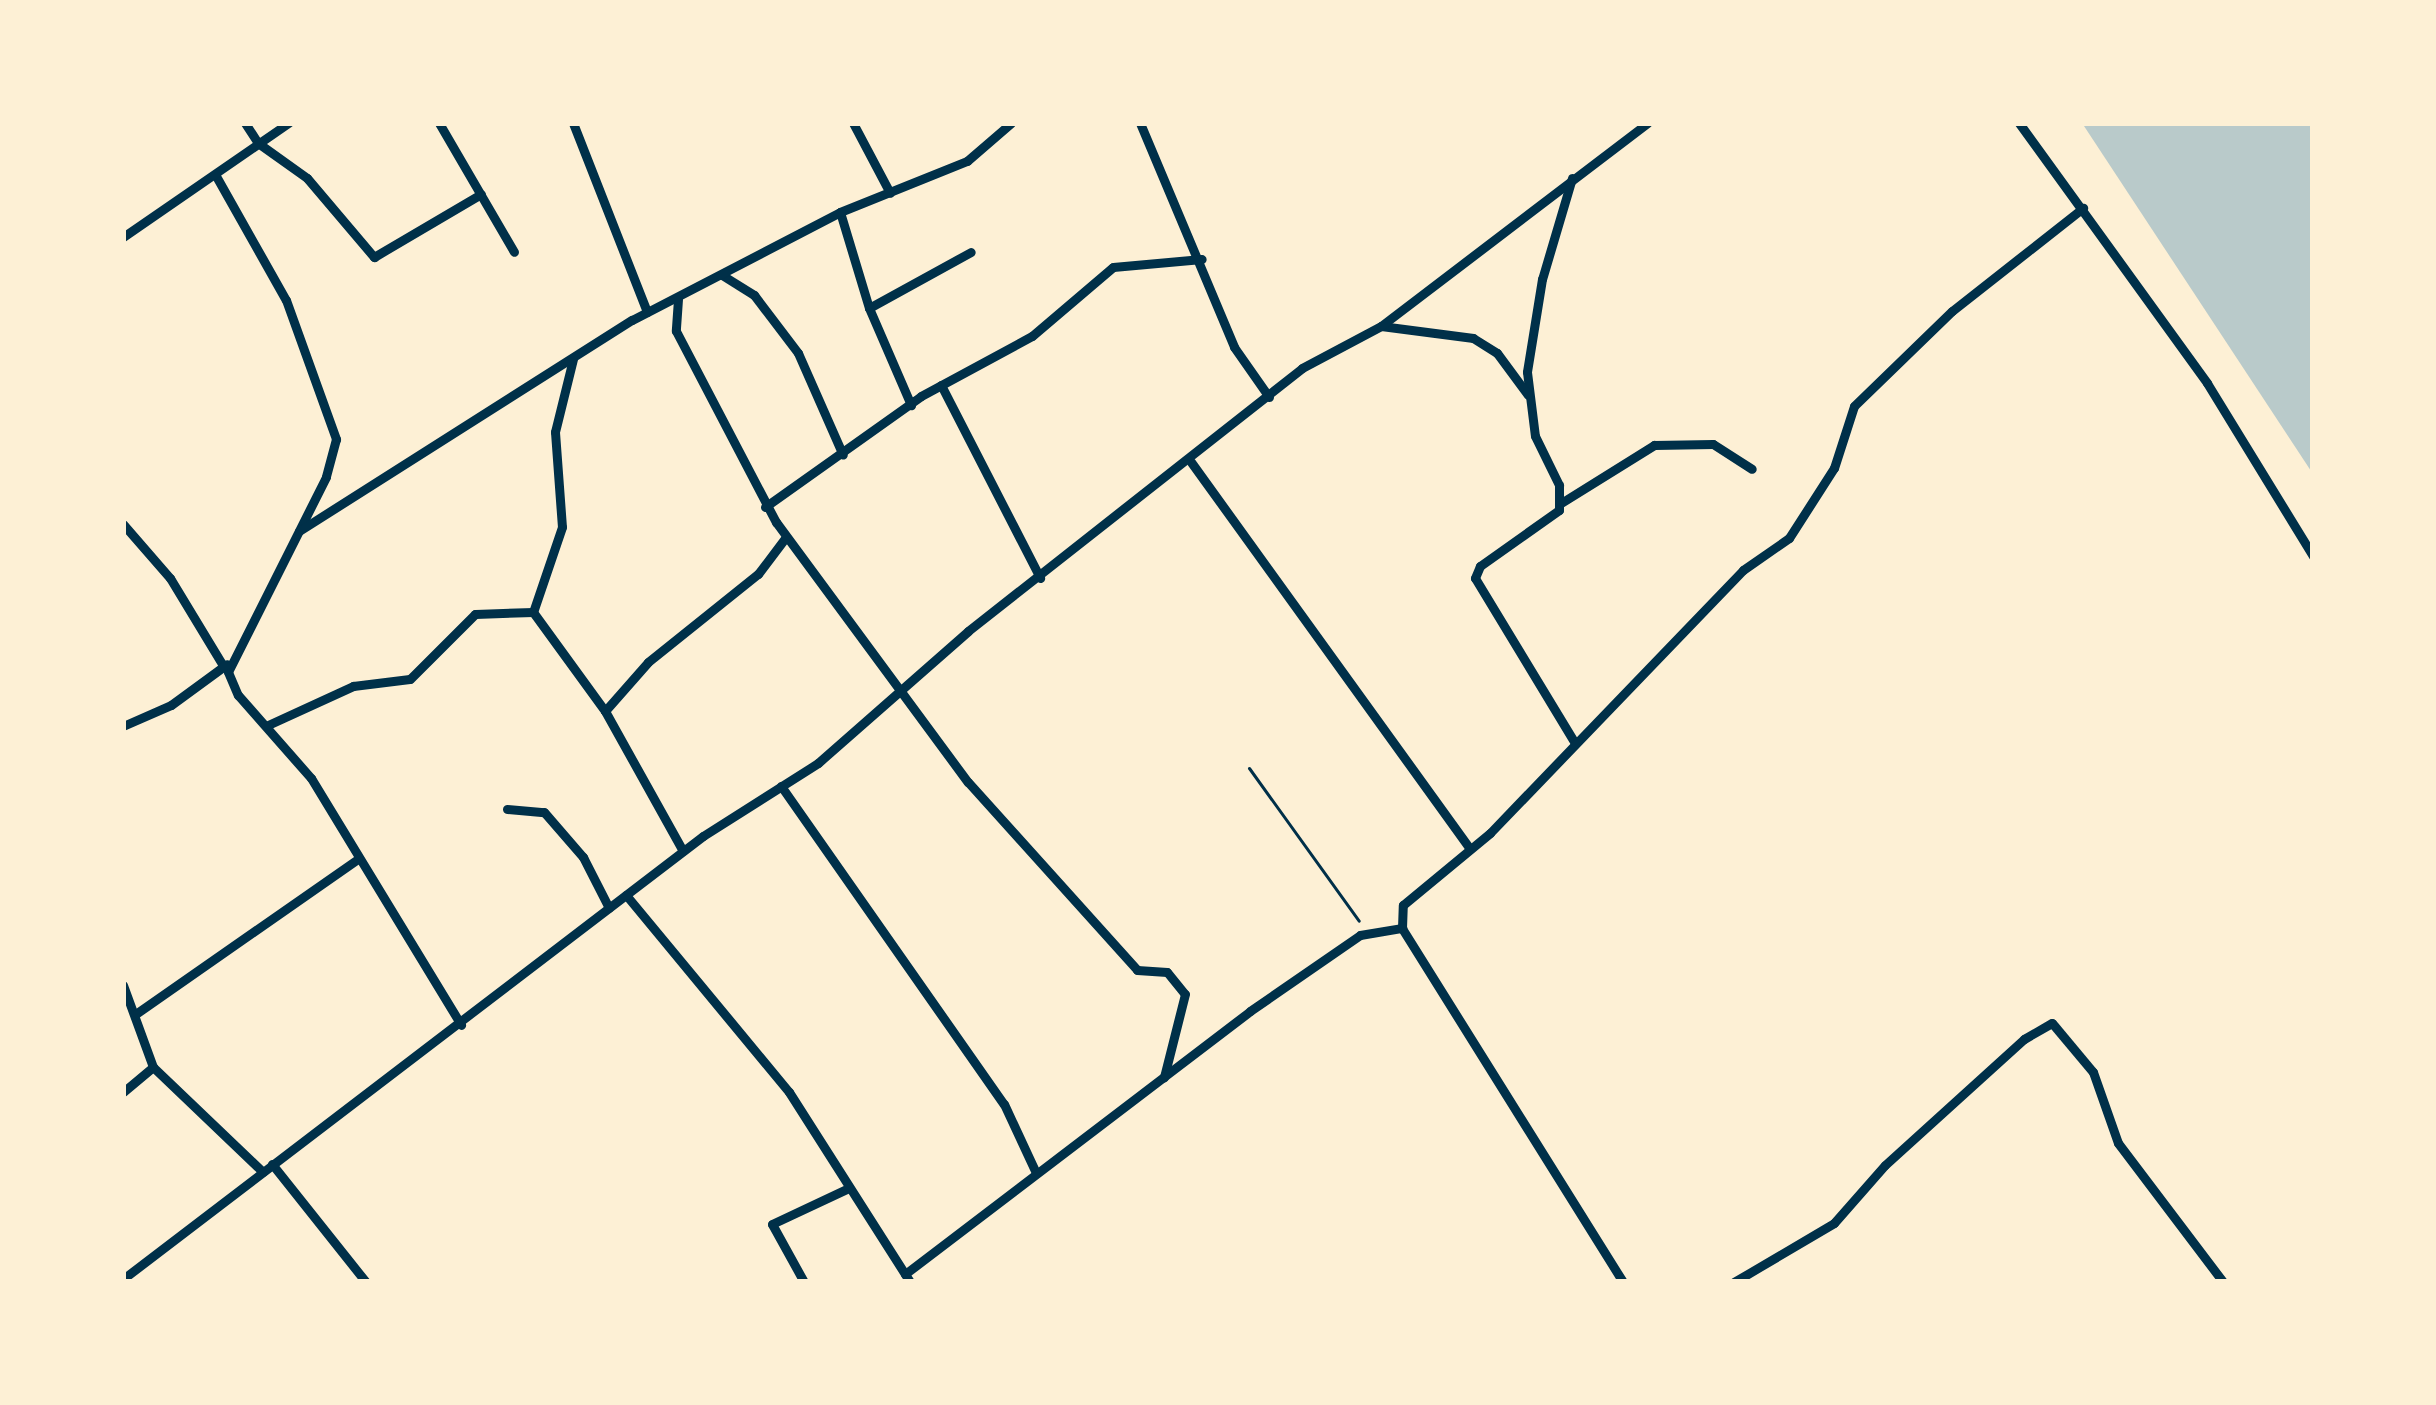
<!DOCTYPE html>
<style>
body{margin:0}
#map{position:relative;width:2436px;height:1405px;overflow:hidden;background:#fdf0d5;font-family:"Archivo Narrow",sans-serif}
div>[style]{position:absolute}
.green>*{inset:0;background:#b9caca}
.path>*{height:3px;margin:-1.5px;padding:0 1.5px;transform-origin:1.5px;border-radius:1.5px;background:#003049}
.minor>*{height:9px;margin:-4.5px;padding:0 4.5px;transform-origin:4.5px;border-radius:4.5px;background:#003049}
span{translate:-50% -50%;white-space:nowrap;text-align:center;line-height:1.15;-webkit-text-stroke:10px #fdf0d5;paint-order:stroke}
.frame{position:absolute;inset:0;border:126px solid #fdf0d5;pointer-events:none}
</style>
<div id="map">
<div class="green">
<div style="clip-path:polygon(2082px 123px,2313px 123px,2313px 474px)"></div>
</div>
<div class="path">
<div style="left:1249px;top:768px;width:188px;rotate:54.3deg"></div>
</div>
<div class="minor">
<div style="left:245px;top:123px;width:24px;rotate:57deg"></div>
<div style="left:258px;top:143px;width:60px;rotate:35.5deg"></div>
<div style="left:307px;top:178px;width:104px;rotate:49.7deg"></div>
<div style="left:374px;top:257px;width:124px;rotate:-30.5deg"></div>
<div style="left:439px;top:123px;width:149px;rotate:59.8deg"></div>
<div style="left:573px;top:123px;width:203px;rotate:68.6deg"></div>
<div style="left:853px;top:123px;width:79px;rotate:62.1deg"></div>
<div style="left:1140px;top:123px;width:243px;rotate:67.2deg"></div>
<div style="left:1234px;top:347px;width:61px;rotate:55deg"></div>
<div style="left:2019px;top:123px;width:321px;rotate:54.1deg"></div>
<div style="left:2207px;top:383px;width:203px;rotate:58.5deg"></div>
<div style="left:216px;top:176px;width:142px;rotate:60.6deg"></div>
<div style="left:286px;top:300px;width:148px;rotate:70.2deg"></div>
<div style="left:336px;top:439px;width:39px;rotate:105deg"></div>
<div style="left:326px;top:477px;width:218px;rotate:116.7deg"></div>
<div style="left:228px;top:672px;width:25px;rotate:67deg"></div>
<div style="left:238px;top:695px;width:111px;rotate:48.7deg"></div>
<div style="left:311px;top:778px;width:289px;rotate:58.7deg"></div>
<div style="left:1572px;top:178px;width:105px;rotate:106.5deg"></div>
<div style="left:1542px;top:279px;width:94px;rotate:99.2deg"></div>
<div style="left:1527px;top:372px;width:64px;rotate:82.9deg"></div>
<div style="left:1535px;top:436px;width:55px;rotate:63.9deg"></div>
<div style="left:1559px;top:485px;width:25px;rotate:90deg"></div>
<div style="left:1559px;top:510px;width:97px;rotate:144.7deg"></div>
<div style="left:1480px;top:566px;width:13px;rotate:113deg"></div>
<div style="left:1475px;top:578px;width:193px;rotate:58.8deg"></div>
<div style="left:840px;top:212px;width:100px;rotate:73.2deg"></div>
<div style="left:869px;top:308px;width:106px;rotate:66.6deg"></div>
<div style="left:123px;top:237px;width:201px;rotate:-34.6deg"></div>
<div style="left:722px;top:275px;width:38px;rotate:32deg"></div>
<div style="left:754px;top:295px;width:73px;rotate:52.8deg"></div>
<div style="left:798px;top:353px;width:111px;rotate:66.2deg"></div>
<div style="left:678px;top:299px;width:32px;rotate:94deg"></div>
<div style="left:676px;top:331px;width:216px;rotate:62.4deg"></div>
<div style="left:776px;top:522px;width:323px;rotate:53.6deg"></div>
<div style="left:968px;top:782px;width:253px;rotate:48deg"></div>
<div style="left:1137px;top:970px;width:30px;rotate:4deg"></div>
<div style="left:1167px;top:972px;width:28px;rotate:51deg"></div>
<div style="left:1185px;top:994px;width:86px;rotate:104.2deg"></div>
<div style="left:869px;top:308px;width:116px;rotate:-28.8deg"></div>
<div style="left:1381px;top:326px;width:93px;rotate:7.4deg"></div>
<div style="left:1473px;top:338px;width:28px;rotate:32deg"></div>
<div style="left:1497px;top:353px;width:52px;rotate:53.6deg"></div>
<div style="left:573px;top:359px;width:75px;rotate:103.9deg"></div>
<div style="left:555px;top:432px;width:95px;rotate:85.8deg"></div>
<div style="left:562px;top:527px;width:90px;rotate:108.8deg"></div>
<div style="left:533px;top:612px;width:122px;rotate:54deg"></div>
<div style="left:605px;top:711px;width:160px;rotate:60.9deg"></div>
<div style="left:941px;top:385px;width:217px;rotate:62.8deg"></div>
<div style="left:1191px;top:462px;width:477px;rotate:54.2deg"></div>
<div style="left:1561px;top:503px;width:110px;rotate:-31.9deg"></div>
<div style="left:1654px;top:445px;width:59px;rotate:-1deg"></div>
<div style="left:1713px;top:444px;width:46px;rotate:32.7deg"></div>
<div style="left:765px;top:507px;width:191px;rotate:-35.4deg"></div>
<div style="left:921px;top:396px;width:126px;rotate:-28.4deg"></div>
<div style="left:1032px;top:336px;width:106px;rotate:-40.4deg"></div>
<div style="left:1113px;top:267px;width:89px;rotate:-5.1deg"></div>
<div style="left:123px;top:524px;width:72px;rotate:49deg"></div>
<div style="left:170px;top:578px;width:104px;rotate:58.8deg"></div>
<div style="left:299px;top:531px;width:394px;rotate:-32.4deg"></div>
<div style="left:632px;top:320px;width:234px;rotate:-27.4deg"></div>
<div style="left:840px;top:212px;width:137px;rotate:-21.9deg"></div>
<div style="left:967px;top:161px;width:58px;rotate:-40.8deg"></div>
<div style="left:605px;top:711px;width:65px;rotate:-48.7deg"></div>
<div style="left:648px;top:662px;width:141px;rotate:-38.7deg"></div>
<div style="left:758px;top:574px;width:46px;rotate:-52.9deg"></div>
<div style="left:268px;top:725px;width:94px;rotate:-24.6deg"></div>
<div style="left:353px;top:686px;width:57px;rotate:-7deg"></div>
<div style="left:410px;top:679px;width:92px;rotate:-45deg"></div>
<div style="left:475px;top:614px;width:58px;rotate:-2deg"></div>
<div style="left:123px;top:726px;width:52px;rotate:-23.6deg"></div>
<div style="left:171px;top:705px;width:69px;rotate:-36.2deg"></div>
<div style="left:781px;top:786px;width:388px;rotate:55deg"></div>
<div style="left:1004px;top:1104px;width:76px;rotate:65.1deg"></div>
<div style="left:507px;top:809px;width:37px;rotate:5deg"></div>
<div style="left:544px;top:812px;width:60px;rotate:49.1deg"></div>
<div style="left:583px;top:857px;width:57px;rotate:63deg"></div>
<div style="left:626px;top:895px;width:256px;rotate:50.4deg"></div>
<div style="left:789px;top:1092px;width:225px;rotate:57.5deg"></div>
<div style="left:123px;top:985px;width:87px;rotate:69.9deg"></div>
<div style="left:153px;top:1067px;width:39px;rotate:140deg"></div>
<div style="left:137px;top:1013px;width:269px;rotate:-34.9deg"></div>
<div style="left:153px;top:1067px;width:152px;rotate:43.7deg"></div>
<div style="left:272px;top:1164px;width:151px;rotate:51.5deg"></div>
<div style="left:905px;top:1274px;width:434px;rotate:-37.3deg"></div>
<div style="left:1250px;top:1011px;width:134px;rotate:-34.6deg"></div>
<div style="left:1360px;top:935px;width:43px;rotate:-9.5deg"></div>
<div style="left:123px;top:1279px;width:730px;rotate:-37.37deg"></div>
<div style="left:703px;top:836px;width:136px;rotate:-32.4deg"></div>
<div style="left:818px;top:763px;width:200px;rotate:-41.3deg"></div>
<div style="left:968px;top:631px;width:425px;rotate:-38.2deg"></div>
<div style="left:1302px;top:368px;width:89px;rotate:-28deg"></div>
<div style="left:1381px;top:326px;width:335px;rotate:-37.3deg"></div>
<div style="left:804px;top:1282px;width:66px;rotate:-118.9deg"></div>
<div style="left:772px;top:1224px;width:85px;rotate:-25.1deg"></div>
<div style="left:1623px;top:1282px;width:417px;rotate:-122deg"></div>
<div style="left:1402px;top:928px;width:23px;rotate:-88deg"></div>
<div style="left:1403px;top:905px;width:113px;rotate:-39.6deg"></div>
<div style="left:1490px;top:833px;width:365px;rotate:-46.1deg"></div>
<div style="left:1743px;top:570px;width:56px;rotate:-34.8deg"></div>
<div style="left:1789px;top:538px;width:83px;rotate:-57.3deg"></div>
<div style="left:1834px;top:468px;width:65px;rotate:-72.1deg"></div>
<div style="left:1854px;top:406px;width:136px;rotate:-44.1deg"></div>
<div style="left:1952px;top:311px;width:167px;rotate:-38.2deg"></div>
<div style="left:1734px;top:1282px;width:116px;rotate:-30.5deg"></div>
<div style="left:1834px;top:1223px;width:77px;rotate:-48.7deg"></div>
<div style="left:1885px;top:1165px;width:188px;rotate:-42.2deg"></div>
<div style="left:2024px;top:1039px;width:32px;rotate:-30deg"></div>
<div style="left:2052px;top:1023px;width:64px;rotate:50.1deg"></div>
<div style="left:2093px;top:1072px;width:75px;rotate:70.6deg"></div>
<div style="left:2118px;top:1143px;width:174px;rotate:52.9deg"></div>
</div>
<div class="frame"></div>
</div>
